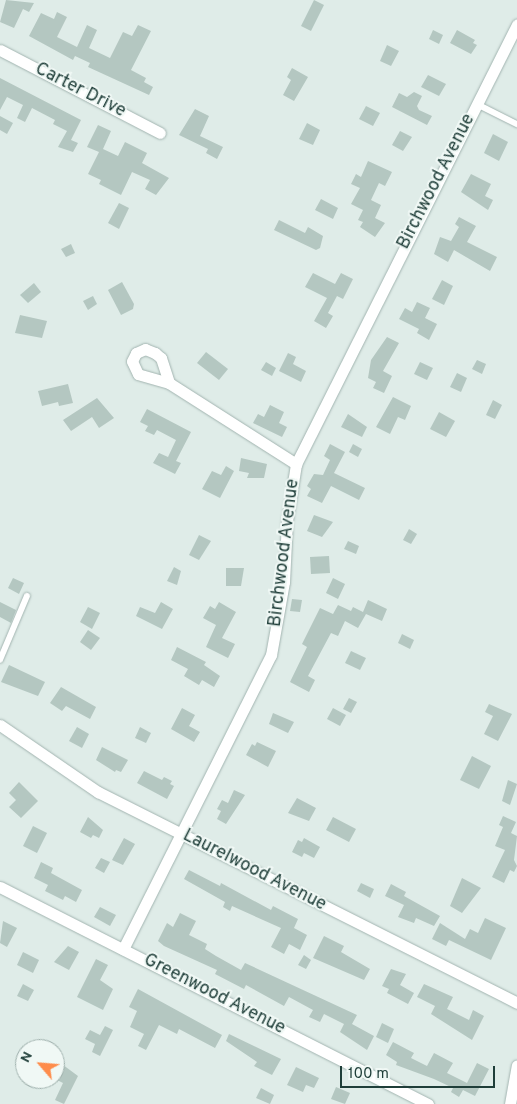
<!DOCTYPE html>
<style>
body{margin:0}
#map{position:relative;width:517px;height:1104px;overflow:hidden;background:#dfece8;font-family:Overpass,sans-serif}
div>[style]{position:absolute}
.building>*{inset:0;background:#b4c7c1}
.roads{filter:drop-shadow(0 0 1px #a2b4b0) drop-shadow(0 0 1px #a2b4b0)}
.lane>*{height:5.5px;margin:-2.75px;padding:0 2.75px;transform-origin:2.75px;border-radius:2.75px;background:#fff}
.street>*{height:11px;margin:-5.5px;padding:0 5.5px;transform-origin:5.5px;border-radius:5.5px;background:#fff}
span{translate:-50% -50%;white-space:nowrap;text-align:center;line-height:1.15;-webkit-text-stroke:4px #f0f8f5;paint-order:stroke}
.street-label{font-size:18px;color:#1f3e39}
.north{position:absolute;left:15px;top:1039px;width:50px;height:50px;box-sizing:border-box;background:#f0f8f5;border:1px solid #9caeaa;border-radius:50%;rotate:297deg;font-size:14px;font-weight:700;line-height:20px;text-align:center;color:#1f3e39}
.north::after{content:'';display:block;margin:auto;width:18px;height:22px;background:#fe8c4b;clip-path:polygon(50% 0,100% 100%,50% 72%,0 100%)}
.scale{position:absolute;left:340px;top:1066px;width:155px;height:22px;box-sizing:border-box;border:2px solid #1f3e39;border-top:0;padding-left:6px;font-size:15px;line-height:18px;white-space:nowrap;color:#1f3e39;-webkit-text-stroke:4px #f0f8f5;paint-order:stroke}
</style>
<div id="map">
<div class="building">
<div style="clip-path:polygon(6px 0,34px 3px,29px 12px,23px 9px,14px 28px,0 22px)"></div>
<div style="clip-path:polygon(314px 0,324px 5px,311px 31px,301px 26px)"></div>
<div style="clip-path:polygon(57px 12px,67px 17px,57px 37px,77px 47px,87px 25px,97px 30px,89px 48px,110px 58px,123px 32px,132px 36px,138px 25px,151px 31px,131px 70px,146px 78px,144px 82px,153px 87px,149px 95px,88px 67px,90px 63px,75px 56px,73px 60px,29px 36px,41px 13px,54px 19px)"></div>
<div style="clip-path:polygon(433px 30px,443px 35px,439px 44px,429px 39px)"></div>
<div style="clip-path:polygon(457px 30px,475px 40px,473px 43px,477px 45px,471px 54px,450px 43px)"></div>
<div style="clip-path:polygon(387px 45px,399px 51px,391px 66px,380px 61px)"></div>
<div style="clip-path:polygon(292px 68px,308px 77px,294px 101px,283px 95px,291px 80px,287px 77px)"></div>
<div style="clip-path:polygon(428px 75px,446px 84px,439px 96px,421px 87px)"></div>
<div style="clip-path:polygon(0 78px,81px 120px,71px 140px,78px 143px,73px 152px,58px 147px,67px 131px,53px 124px,55px 120px,32px 108px,25px 122px,17px 118px,23px 105px,7px 97px,0 110px)"></div>
<div style="clip-path:polygon(414px 92px,422px 96px,417px 106px,419px 110px,432px 116px,427px 125px,392px 107px,399px 93px,407px 97px)"></div>
<div style="clip-path:polygon(366px 106px,380px 113px,373px 126px,359px 119px)"></div>
<div style="clip-path:polygon(195px 109px,209px 116px,200px 136px,223px 147px,217px 159px,206px 153px,208px 149px,179px 135px)"></div>
<div style="clip-path:polygon(0 116px,13px 123px,7px 134px,0 130px)"></div>
<div style="clip-path:polygon(307px 123px,320px 130px,313px 145px,299px 139px)"></div>
<div style="clip-path:polygon(98px 125px,111px 131px,103px 149px,118px 156px,125px 142px,147px 153px,142px 163px,169px 178px,156px 195px,145px 189px,150px 180px,132px 172px,121px 195px,99px 184px,101px 180px,88px 174px,99px 152px,87px 147px)"></div>
<div style="clip-path:polygon(400px 131px,412px 137px,403px 151px,392px 145px)"></div>
<div style="clip-path:polygon(493px 134px,508px 142px,499px 161px,484px 153px)"></div>
<div style="clip-path:polygon(368px 161px,392px 172px,385px 186px,379px 183px,371px 200px,381px 205px,375px 218px,385px 223px,375px 237px,360px 227px,363px 222px,358px 220px,363px 210px,351px 204px,360px 188px,351px 184px,356px 174px,361px 177px)"></div>
<div style="clip-path:polygon(471px 174px,491px 184px,485px 196px,493px 200px,488px 210px,461px 192px)"></div>
<div style="clip-path:polygon(321px 199px,338px 208px,333px 219px,315px 210px)"></div>
<div style="clip-path:polygon(119px 203px,129px 208px,119px 229px,108px 223px)"></div>
<div style="clip-path:polygon(459px 217px,476px 226px,467px 242px,497px 257px,490px 271px,454px 250px,448px 262px,434px 254px,440px 237px,451px 241px,459px 227px,455px 224px)"></div>
<div style="clip-path:polygon(279px 220px,305px 233px,308px 227px,323px 236px,320px 248px,316px 250px,274px 230px)"></div>
<div style="clip-path:polygon(71px 244px,75px 253px,66px 257px,61px 249px)"></div>
<div style="clip-path:polygon(313px 273px,335px 284px,341px 273px,353px 279px,343px 299px,337px 296px,328px 313px,333px 316px,326px 328px,314px 321px,327px 298px,305px 287px)"></div>
<div style="clip-path:polygon(442px 280px,453px 286px,444px 305px,432px 299px)"></div>
<div style="clip-path:polygon(122px 282px,134px 304px,133px 309px,121px 315px,108px 290px)"></div>
<div style="clip-path:polygon(34px 283px,41px 292px,28px 303px,20px 295px)"></div>
<div style="clip-path:polygon(93px 296px,97px 304px,88px 310px,83px 301px)"></div>
<div style="clip-path:polygon(417px 302px,430px 308px,425px 318px,437px 324px,429px 340px,417px 333px,419px 329px,399px 319px,405px 308px,412px 312px)"></div>
<div style="clip-path:polygon(20px 315px,47px 321px,42px 338px,15px 333px)"></div>
<div style="clip-path:polygon(387px 337px,399px 343px,383px 371px,392px 376px,384px 393px,373px 388px,376px 382px,368px 378px,371px 360px)"></div>
<div style="clip-path:polygon(206px 352px,228px 369px,219px 380px,197px 363px)"></div>
<div style="clip-path:polygon(288px 353px,296px 357px,293px 364px,306px 371px,301px 382px,279px 371px)"></div>
<div style="clip-path:polygon(477px 360px,486px 364px,482px 374px,472px 369px)"></div>
<div style="clip-path:polygon(266px 362px,276px 368px,272px 376px,261px 370px)"></div>
<div style="clip-path:polygon(420px 362px,433px 368px,427px 380px,414px 374px)"></div>
<div style="clip-path:polygon(457px 373px,467px 378px,461px 392px,450px 387px)"></div>
<div style="clip-path:polygon(68px 384px,73px 403px,59px 406px,58px 402px,42px 406px,38px 391px)"></div>
<div style="clip-path:polygon(393px 397px,411px 406px,405px 420px,398px 417px,390px 434px,376px 427px)"></div>
<div style="clip-path:polygon(97px 398px,114px 418px,99px 428px,92px 417px,71px 431px,63px 420px)"></div>
<div style="clip-path:polygon(493px 400px,502px 405px,495px 419px,486px 415px)"></div>
<div style="clip-path:polygon(270px 405px,284px 412px,279px 423px,287px 427px,282px 437px,253px 423px,258px 414px,264px 417px)"></div>
<div style="clip-path:polygon(147px 409px,191px 432px,176px 461px,181px 463px,175px 474px,153px 463px,159px 453px,168px 457px,176px 440px,157px 430px,154px 435px,145px 431px,148px 426px,140px 422px)"></div>
<div style="clip-path:polygon(439px 412px,455px 421px,446px 437px,430px 429px)"></div>
<div style="clip-path:polygon(348px 414px,367px 427px,362px 437px,341px 427px)"></div>
<div style="clip-path:polygon(330px 444px,345px 452px,334px 473px,365px 488px,359px 500px,331px 486px,322px 503px,307px 496px,311px 489px,307px 486px,314px 474px,323px 475px,330px 460px,324px 456px)"></div>
<div style="clip-path:polygon(353px 444px,362px 449px,358px 457px,349px 452px)"></div>
<div style="clip-path:polygon(241px 458px,267px 464px,264px 478px,247px 478px,249px 473px,239px 471px)"></div>
<div style="clip-path:polygon(226px 466px,234px 471px,220px 498px,202px 489px,212px 471px,221px 475px)"></div>
<div style="clip-path:polygon(314px 515px,333px 522px,322px 537px,307px 531px)"></div>
<div style="clip-path:polygon(409px 529px,417px 534px,411px 544px,403px 540px)"></div>
<div style="clip-path:polygon(199px 535px,211px 541px,199px 560px,189px 555px)"></div>
<div style="clip-path:polygon(348px 541px,359px 546px,356px 554px,344px 549px)"></div>
<div style="clip-path:polygon(329px 556px,330px 573px,311px 574px,310px 557px)"></div>
<div style="clip-path:polygon(174px 567px,181px 571px,177px 585px,167px 581px)"></div>
<div style="clip-path:polygon(226px 568px,244px 568px,241px 586px,226px 586px)"></div>
<div style="clip-path:polygon(13px 578px,24px 583px,19px 594px,8px 588px)"></div>
<div style="clip-path:polygon(333px 578px,345px 584px,338px 599px,326px 593px)"></div>
<div style="clip-path:polygon(292px 599px,302px 600px,300px 612px,290px 611px)"></div>
<div style="clip-path:polygon(368px 600px,387px 609px,382px 621px,366px 614px,358px 628px,345px 621px,338px 636px,331px 633px,308px 676px,315px 680px,309px 692px,290px 682px,307px 647px,302px 644px,320px 608px,333px 614px,338px 605px,351px 611px,353px 607px,363px 612px)"></div>
<div style="clip-path:polygon(0 602px,16px 610px,11px 623px,0 617px)"></div>
<div style="clip-path:polygon(161px 602px,173px 609px,162px 629px,136px 616px,140px 607px,155px 613px)"></div>
<div style="clip-path:polygon(219px 602px,236px 612px,222px 638px,235px 644px,228px 658px,206px 647px,216px 625px,203px 618px,210px 606px,215px 609px)"></div>
<div style="clip-path:polygon(88px 607px,100px 613px,92px 629px,80px 622px)"></div>
<div style="clip-path:polygon(88px 630px,100px 638px,91px 650px,80px 642px)"></div>
<div style="clip-path:polygon(402px 634px,414px 640px,410px 649px,398px 643px)"></div>
<div style="clip-path:polygon(177px 647px,206px 662px,204px 665px,220px 676px,214px 687px,202px 680px,199px 685px,184px 676px,188px 669px,171px 660px)"></div>
<div style="clip-path:polygon(351px 651px,366px 658px,360px 670px,345px 663px)"></div>
<div style="clip-path:polygon(9px 665px,45px 682px,38px 696px,1px 682px)"></div>
<div style="clip-path:polygon(61px 687px,96px 707px,90px 719px,66px 706px,62px 711px,50px 703px)"></div>
<div style="clip-path:polygon(349px 698px,357px 702px,351px 713px,343px 709px)"></div>
<div style="clip-path:polygon(489px 704px,512px 714px,498px 741px,484px 734px,493px 716px,485px 712px)"></div>
<div style="clip-path:polygon(182px 708px,195px 715px,189px 726px,200px 732px,194px 742px,171px 729px)"></div>
<div style="clip-path:polygon(333px 708px,346px 715px,340px 726px,327px 719px)"></div>
<div style="clip-path:polygon(273px 713px,294px 722px,288px 733px,269px 724px)"></div>
<div style="clip-path:polygon(77px 727px,89px 734px,82px 748px,69px 741px)"></div>
<div style="clip-path:polygon(140px 727px,151px 733px,146px 743px,135px 738px)"></div>
<div style="clip-path:polygon(257px 742px,276px 751px,268px 767px,246px 755px,252px 744px,255px 746px)"></div>
<div style="clip-path:polygon(102px 747px,128px 760px,121px 772px,116px 770px,115px 772px,96px 760px)"></div>
<div style="clip-path:polygon(472px 756px,491px 766px,479px 789px,460px 780px)"></div>
<div style="clip-path:polygon(144px 771px,162px 780px,164px 777px,172px 781px,170px 784px,174px 786px,167px 799px,137px 783px)"></div>
<div style="clip-path:polygon(508px 780px,517px 784px,510px 805px,502px 801px)"></div>
<div style="clip-path:polygon(19px 782px,38px 801px,21px 818px,9px 807px,16px 800px,9px 793px)"></div>
<div style="clip-path:polygon(234px 790px,245px 795px,226px 824px,217px 819px,221px 811px,217px 809px,222px 800px,228px 803px)"></div>
<div style="clip-path:polygon(297px 798px,316px 808px,309px 821px,288px 813px)"></div>
<div style="clip-path:polygon(503px 816px,516px 822px,511px 833px,517px 836px,514px 860px,517px 866px,514px 872px,510px 870px,504px 883px,492px 877px,505px 850px,495px 846px,503px 827px,499px 825px)"></div>
<div style="clip-path:polygon(88px 817px,103px 830px,99px 838px,93px 835px,91px 838px,80px 832px)"></div>
<div style="clip-path:polygon(333px 817px,356px 829px,349px 842px,326px 830px)"></div>
<div style="clip-path:polygon(33px 826px,47px 833px,37px 853px,23px 846px)"></div>
<div style="clip-path:polygon(124px 838px,135px 844px,123px 865px,112px 860px)"></div>
<div style="clip-path:polygon(304px 838px,320px 847px,314px 858px,304px 853px,302px 857px,292px 852px,298px 840px,302px 842px)"></div>
<div style="clip-path:polygon(101px 858px,110px 862px,104px 873px,95px 868px)"></div>
<div style="clip-path:polygon(41px 862px,53px 868px,51px 873px,82px 890px,76px 902px,65px 896px,63px 900px,45px 891px,48px 885px,34px 878px)"></div>
<div style="clip-path:polygon(189px 870px,220px 886px,221px 883px,271px 910px,273px 906px,298px 919px,294px 928px,307px 935px,300px 950px,289px 944px,284px 954px,271px 947px,281px 928px,232px 906px,230px 911px,223px 907px,225px 902px,184px 879px)"></div>
<div style="clip-path:polygon(462px 878px,481px 888px,462px 913px,450px 906px)"></div>
<div style="clip-path:polygon(361px 883px,374px 889px,370px 898px,357px 891px)"></div>
<div style="clip-path:polygon(391px 884px,406px 892px,404px 896px,440px 916px,434px 926px,416px 918px,414px 923px,398px 917px,404px 905px,385px 896px)"></div>
<div style="clip-path:polygon(100px 907px,116px 915px,110px 926px,94px 917px)"></div>
<div style="clip-path:polygon(180px 913px,196px 921px,189px 935px,207px 944px,205px 949px,216px 956px,241px 970px,245px 963px,357px 1015px,352px 1024px,374px 1036px,367px 1050px,340px 1032px,344px 1024px,324px 1014px,320px 1022px,309px 1017px,313px 1010px,289px 997px,284px 1006px,246px 985px,244px 989px,215px 974px,217px 970px,164px 946px,158px 941px,167px 923px,173px 927px)"></div>
<div style="clip-path:polygon(485px 918px,506px 928px,491px 960px,449px 940px,446px 946px,432px 939px,440px 923px,465px 939px,470px 929px,478px 933px)"></div>
<div style="clip-path:polygon(3px 921px,17px 928px,7px 947px,0 943px)"></div>
<div style="clip-path:polygon(324px 936px,344px 946px,341px 952px,370px 969px,364px 980px,313px 958px)"></div>
<div style="clip-path:polygon(68px 946px,79px 952px,69px 970px,54px 962px)"></div>
<div style="clip-path:polygon(23px 952px,39px 960px,33px 973px,17px 965px)"></div>
<div style="clip-path:polygon(304px 955px,311px 960px,306px 969px,298px 965px)"></div>
<div style="clip-path:polygon(96px 959px,108px 965px,100px 980px,113px 989px,103px 1010px,77px 997px)"></div>
<div style="clip-path:polygon(391px 969px,406px 974px,400px 985px,414px 993px,408px 1004px,387px 993px,389px 989px,382px 986px)"></div>
<div style="clip-path:polygon(23px 984px,34px 990px,28px 1001px,17px 996px)"></div>
<div style="clip-path:polygon(424px 984px,453px 997px,447px 1009px,469px 1020px,473px 1010px,484px 1016px,472px 1040px,431px 1014px,435px 1006px,417px 997px)"></div>
<div style="clip-path:polygon(138px 989px,222px 1035px,215px 1048px,179px 1029px,177px 1034px,159px 1025px,146px 1050px,138px 1046px,144px 1034px,130px 1027px,137px 1011px,129px 1007px)"></div>
<div style="clip-path:polygon(382px 1023px,394px 1029px,388px 1043px,376px 1037px)"></div>
<div style="clip-path:polygon(105px 1026px,113px 1030px,100px 1056px,92px 1052px,95px 1044px,85px 1039px,90px 1030px,100px 1035px)"></div>
<div style="clip-path:polygon(229px 1034px,281px 1059px,272px 1075px,254px 1066px,257px 1062px,226px 1041px)"></div>
<div style="clip-path:polygon(393px 1042px,414px 1053px,411px 1058px,427px 1066px,434px 1053px,453px 1063px,447px 1073px,467px 1083px,477px 1063px,489px 1069px,475px 1096px,463px 1090px,459px 1097px,451px 1092px,453px 1088px,434px 1079px,396px 1065px,397px 1062px,386px 1055px)"></div>
<div style="clip-path:polygon(55px 1059px,78px 1076px,64px 1104px,55px 1100px,63px 1083px,55px 1079px)"></div>
<div style="clip-path:polygon(296px 1067px,319px 1078px,314px 1088px,306px 1085px,303px 1092px,287px 1085px)"></div>
<div style="clip-path:polygon(336px 1087px,350px 1093px,345px 1104px,331px 1099px)"></div>
<div style="clip-path:polygon(261px 1088px,274px 1095px,270px 1104px,256px 1098px)"></div>
</div>
<div class="roads">
<div class="lane">
<div style="left:477px;top:104px;width:45px;rotate:26.6deg"></div>
<div style="left:0;top:660px;width:69px;rotate:-67.1deg"></div>
</div>
<div class="street">
<div style="left:0;top:50px;width:180px;rotate:27.4deg"></div>
<div style="left:169px;top:383px;width:32px;rotate:-164deg"></div>
<div style="left:138px;top:374px;width:14px;rotate:-115deg"></div>
<div style="left:132px;top:361px;width:9px;rotate:-63deg"></div>
<div style="left:136px;top:353px;width:10px;rotate:-24deg"></div>
<div style="left:145px;top:349px;width:11px;rotate:22deg"></div>
<div style="left:155px;top:353px;width:8px;rotate:40deg"></div>
<div style="left:161px;top:358px;width:26px;rotate:72deg"></div>
<div style="left:169px;top:383px;width:151px;rotate:32.5deg"></div>
<div style="left:0;top:725px;width:119px;rotate:34.4deg"></div>
<div style="left:98px;top:792px;width:469px;rotate:26.7deg"></div>
<div style="left:0;top:887px;width:480px;rotate:26.9deg"></div>
<div style="left:123px;top:949px;width:329px;rotate:-63.3deg"></div>
<div style="left:271px;top:655px;width:74px;rotate:-79.9deg"></div>
<div style="left:284px;top:582px;width:61px;rotate:-87.2deg"></div>
<div style="left:287px;top:521px;width:58px;rotate:-81deg"></div>
<div style="left:296px;top:464px;width:492px;rotate:-63.3deg"></div>
<div style="left:510px;top:1104px;width:39px;rotate:-80deg"></div>
</div>
</div>
<div class="street-label">
<span style="left:80px;top:91px;rotate:27deg">Carter Drive</span>
<span style="left:437px;top:182px;rotate:-63deg">Birchwood Avenue</span>
<span style="left:285px;top:553px;rotate:-83deg">Birchwood Avenue</span>
<span style="left:254px;top:871px;rotate:27deg">Laurelwood Avenue</span>
<span style="left:214px;top:995px;rotate:27deg">Greenwood Avenue</span>
</div>
<div class="north">N</div>
<div class="scale">100 m</div>
</div>
